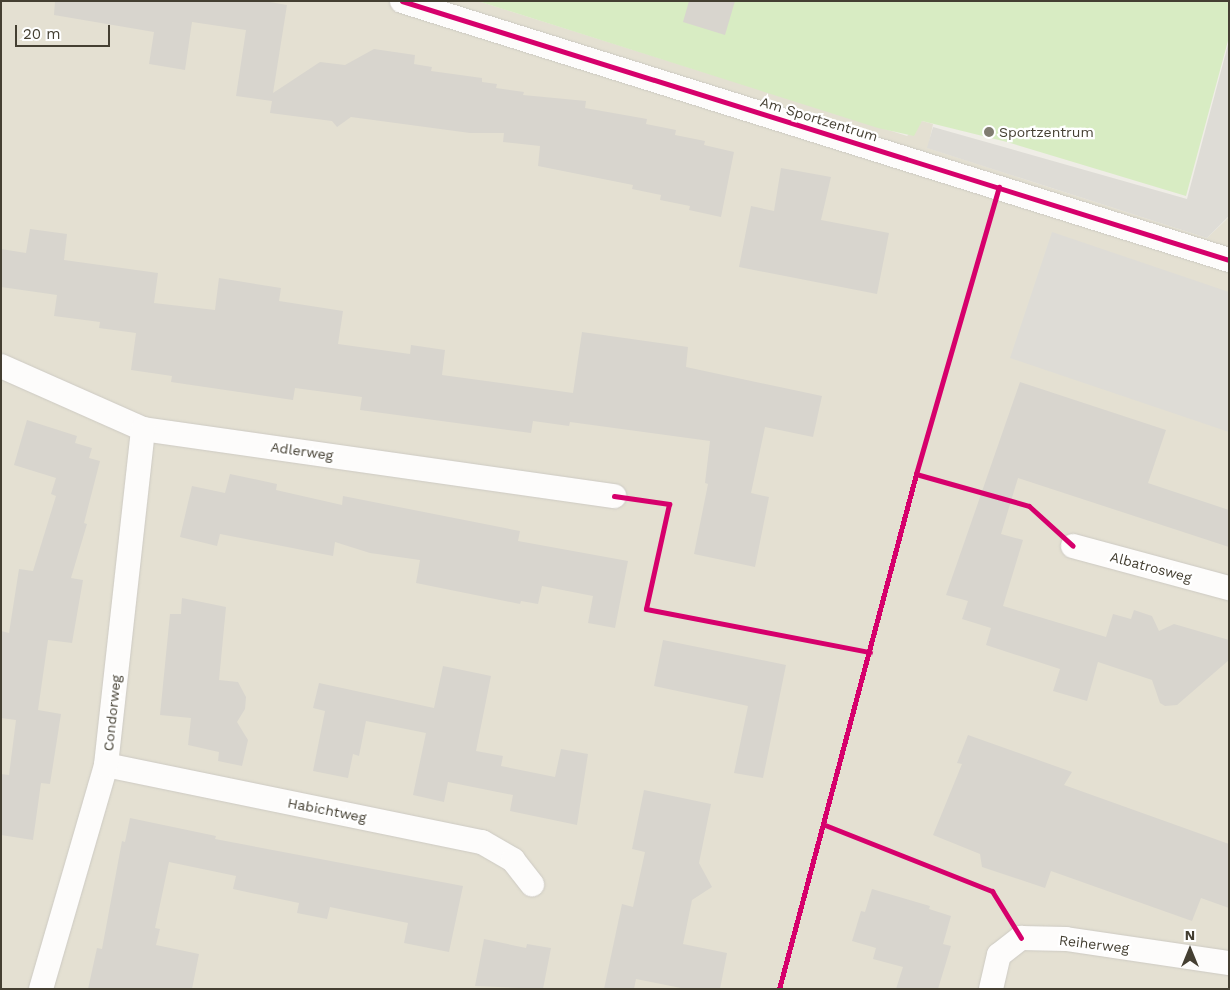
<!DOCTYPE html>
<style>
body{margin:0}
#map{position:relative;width:1230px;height:990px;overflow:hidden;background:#efede6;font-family:"Work Sans",sans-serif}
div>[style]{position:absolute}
.residential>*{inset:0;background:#e4e0d2}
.green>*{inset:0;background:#d8ecc3}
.parking>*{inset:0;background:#dedcd6}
.building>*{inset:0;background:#d8d5ce}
.roads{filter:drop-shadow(0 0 1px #cdcac3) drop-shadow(0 0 1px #cdcac3)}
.street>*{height:24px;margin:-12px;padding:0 12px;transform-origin:12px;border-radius:12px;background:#fdfcfb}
.cycleway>*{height:5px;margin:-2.5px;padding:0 2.5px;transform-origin:2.5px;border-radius:2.5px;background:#d6006c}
.dots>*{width:14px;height:14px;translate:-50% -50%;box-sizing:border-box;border:2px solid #fff;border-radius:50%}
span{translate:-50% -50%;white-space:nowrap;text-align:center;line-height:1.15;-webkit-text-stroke:4.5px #fff;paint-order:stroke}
.street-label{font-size:14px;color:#443f32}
.poi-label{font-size:14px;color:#443f32}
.left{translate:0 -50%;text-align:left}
.frame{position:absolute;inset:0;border:2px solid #443f32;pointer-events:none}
.north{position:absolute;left:1165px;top:925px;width:50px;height:50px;-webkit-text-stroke:4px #fff;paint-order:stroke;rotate:0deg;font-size:14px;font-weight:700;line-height:20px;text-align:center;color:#443f32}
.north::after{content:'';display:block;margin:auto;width:18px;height:22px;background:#443f32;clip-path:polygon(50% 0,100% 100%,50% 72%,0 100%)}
.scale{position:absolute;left:15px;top:25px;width:95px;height:22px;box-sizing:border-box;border:2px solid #443f32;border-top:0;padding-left:6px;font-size:15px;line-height:18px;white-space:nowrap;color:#443f32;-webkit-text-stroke:4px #fff;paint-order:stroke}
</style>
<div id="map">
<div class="residential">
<div style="clip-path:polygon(1px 1px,478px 1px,907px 136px,922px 121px,933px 124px,928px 148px,1207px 238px,1229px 217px,1229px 989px,1px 989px)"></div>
</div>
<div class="green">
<div style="clip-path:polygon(478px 1px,1229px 1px,1229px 37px,1186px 196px,1007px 142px,922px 121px,914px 136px,878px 128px)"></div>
</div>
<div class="parking">
<div style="clip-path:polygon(1229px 41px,1229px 216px,1207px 238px,927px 148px,933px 127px,1187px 199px)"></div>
<div style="clip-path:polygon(1052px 232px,1229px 292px,1229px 432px,1010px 358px)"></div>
</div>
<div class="building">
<div style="clip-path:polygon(55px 1px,264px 1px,287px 5px,273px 93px,320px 62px,345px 65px,374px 49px,415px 55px,414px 64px,432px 67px,431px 71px,482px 78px,482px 82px,497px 84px,496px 88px,524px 92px,523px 95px,586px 101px,585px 108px,647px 119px,646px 124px,676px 130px,675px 135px,705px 141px,704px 145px,734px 152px,721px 217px,689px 210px,690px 206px,660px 200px,661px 195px,632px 189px,633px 185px,538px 166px,540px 146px,503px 142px,504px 133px,470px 133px,351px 117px,337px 127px,332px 121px,270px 113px,272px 101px,236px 96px,246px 30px,192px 22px,185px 70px,149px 64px,154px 32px,54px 15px)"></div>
<div style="clip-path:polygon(689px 1px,735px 1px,725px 35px,683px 22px)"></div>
<div style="clip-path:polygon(781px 168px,831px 177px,821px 220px,889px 233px,877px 294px,739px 267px,751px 206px,774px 211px)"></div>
<div style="clip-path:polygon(30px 229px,67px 234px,64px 260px,158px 273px,154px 303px,215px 310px,219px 278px,281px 288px,279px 301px,343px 311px,338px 344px,410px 354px,411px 345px,445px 350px,442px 375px,573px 393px,582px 332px,688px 347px,686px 367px,822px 396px,813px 437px,765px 427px,751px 493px,769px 497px,755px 567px,694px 554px,708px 484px,705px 483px,710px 441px,570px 422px,569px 426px,533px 421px,531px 433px,360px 410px,362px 397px,295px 388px,293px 400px,171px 382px,172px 376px,131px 370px,136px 333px,99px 328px,100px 322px,54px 316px,57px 295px,1px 287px,1px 249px,26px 253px)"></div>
<div style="clip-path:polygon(1020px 382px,1166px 430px,1148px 483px,1229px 510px,1229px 547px,1018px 478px,1001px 534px,1023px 540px,1003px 606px,1106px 637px,1113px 614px,1131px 619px,1134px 610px,1152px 616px,1159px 631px,1174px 624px,1229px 640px,1229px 660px,1177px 705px,1165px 706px,1160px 703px,1152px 680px,1098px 662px,1087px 701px,1053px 691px,1060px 669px,986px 645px,991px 628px,962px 619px,968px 601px,946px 595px)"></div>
<div style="clip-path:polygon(27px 420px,77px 436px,75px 443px,92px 448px,89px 458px,100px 461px,84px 523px,87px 524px,71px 578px,83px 580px,72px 643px,48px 640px,38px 710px,61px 714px,50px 784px,41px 783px,33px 840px,1px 835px,1px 774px,9px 775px,16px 720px,1px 718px,1px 631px,9px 633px,19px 569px,33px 571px,56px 496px,51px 494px,56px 478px,14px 465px)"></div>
<div style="clip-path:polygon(230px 474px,277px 484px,276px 490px,342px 505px,343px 496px,520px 531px,518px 541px,628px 561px,615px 628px,588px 623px,593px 596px,542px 586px,538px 604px,521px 601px,520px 604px,416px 583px,420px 560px,370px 553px,335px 542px,333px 556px,220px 534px,217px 546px,180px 537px,192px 486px,225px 493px)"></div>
<div style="clip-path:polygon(182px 598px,226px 607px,219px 680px,238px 682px,246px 697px,245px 709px,237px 722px,248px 740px,242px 766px,218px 761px,219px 752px,188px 745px,191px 718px,160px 715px,170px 614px,181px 614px)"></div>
<div style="clip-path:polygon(663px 640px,786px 665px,763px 778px,734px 773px,748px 706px,654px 686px)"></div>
<div style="clip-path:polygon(443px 666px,491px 676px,476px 751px,503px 756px,501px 766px,555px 777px,561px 749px,588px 754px,577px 825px,510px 811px,513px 795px,448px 782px,444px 802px,413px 795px,426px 733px,366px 721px,359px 756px,353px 754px,348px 778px,313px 771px,325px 711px,313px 708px,319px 683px,434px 708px)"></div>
<div style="clip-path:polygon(968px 735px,1072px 772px,1064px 785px,1229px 844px,1229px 908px,1201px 898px,1192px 921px,1051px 871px,1045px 888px,982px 867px,980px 854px,933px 835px,962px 764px,957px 763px)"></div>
<div style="clip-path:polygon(644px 790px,711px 804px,699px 863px,712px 887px,692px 900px,683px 944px,727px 953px,720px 989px,686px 989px,636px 979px,634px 989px,604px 989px,622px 904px,633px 907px,645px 852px,632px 849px)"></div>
<div style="clip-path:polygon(130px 818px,216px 836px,215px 839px,463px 886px,449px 952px,404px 943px,408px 923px,330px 907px,327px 919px,297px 913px,299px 903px,233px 889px,236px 876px,169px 862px,155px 928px,160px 929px,156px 945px,199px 954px,192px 989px,88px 989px,97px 948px,102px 949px,122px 841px,125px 842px)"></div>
<div style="clip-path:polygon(872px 889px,930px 906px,929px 909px,951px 916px,943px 944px,951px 946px,938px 989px,896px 989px,903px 967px,873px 959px,876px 948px,852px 941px,861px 911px,865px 912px)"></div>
<div style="clip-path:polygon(484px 939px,526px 948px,527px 944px,551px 948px,543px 989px,475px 986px)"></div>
</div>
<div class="roads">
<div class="street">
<div style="left:402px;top:1px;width:867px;rotate:17.39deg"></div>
<div style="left:1px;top:366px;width:155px;rotate:23.9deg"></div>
<div style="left:143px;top:429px;width:476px;rotate:8.1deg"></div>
<div style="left:1073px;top:546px;width:162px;rotate:15.1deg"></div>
<div style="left:106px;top:765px;width:384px;rotate:11.6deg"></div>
<div style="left:482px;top:842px;width:36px;rotate:30deg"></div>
<div style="left:513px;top:860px;width:31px;rotate:52deg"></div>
<div style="left:41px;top:989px;width:233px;rotate:-73.8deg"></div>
<div style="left:106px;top:765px;width:338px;rotate:-83.7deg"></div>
<div style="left:991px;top:989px;width:35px;rotate:-77deg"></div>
<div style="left:999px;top:955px;width:28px;rotate:-38deg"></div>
<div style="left:1021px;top:938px;width:45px;rotate:1.3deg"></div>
<div style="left:1066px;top:939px;width:165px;rotate:8.4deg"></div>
</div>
</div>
<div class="cycleway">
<div style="left:402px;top:1px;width:867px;rotate:17.39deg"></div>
<div style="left:916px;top:474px;width:117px;rotate:15.8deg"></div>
<div style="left:1029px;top:506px;width:59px;rotate:42.3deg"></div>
<div style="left:614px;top:496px;width:56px;rotate:8.3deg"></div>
<div style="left:669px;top:504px;width:107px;rotate:102.4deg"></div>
<div style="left:646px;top:609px;width:228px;rotate:10.9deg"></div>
<div style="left:825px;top:825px;width:180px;rotate:21.6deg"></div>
<div style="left:992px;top:891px;width:55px;rotate:58.3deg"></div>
<div style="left:779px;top:989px;width:533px;rotate:-75.1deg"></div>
<div style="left:916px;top:474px;width:299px;rotate:-73.9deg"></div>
</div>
<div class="dots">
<div style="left:989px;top:132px;background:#807c71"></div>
</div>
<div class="street-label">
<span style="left:819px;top:119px;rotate:17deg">Am Sportzentrum</span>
<span style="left:302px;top:451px;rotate:8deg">Adlerweg</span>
<span style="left:1151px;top:567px;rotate:15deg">Albatrosweg</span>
<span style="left:112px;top:713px;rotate:-84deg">Condorweg</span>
<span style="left:327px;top:810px;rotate:11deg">Habichtweg</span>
<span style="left:1094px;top:944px;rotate:7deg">Reiherweg</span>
</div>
<div class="poi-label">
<span class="left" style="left:999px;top:132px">Sportzentrum</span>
</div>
<div class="frame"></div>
<div class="north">N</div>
<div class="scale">20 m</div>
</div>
